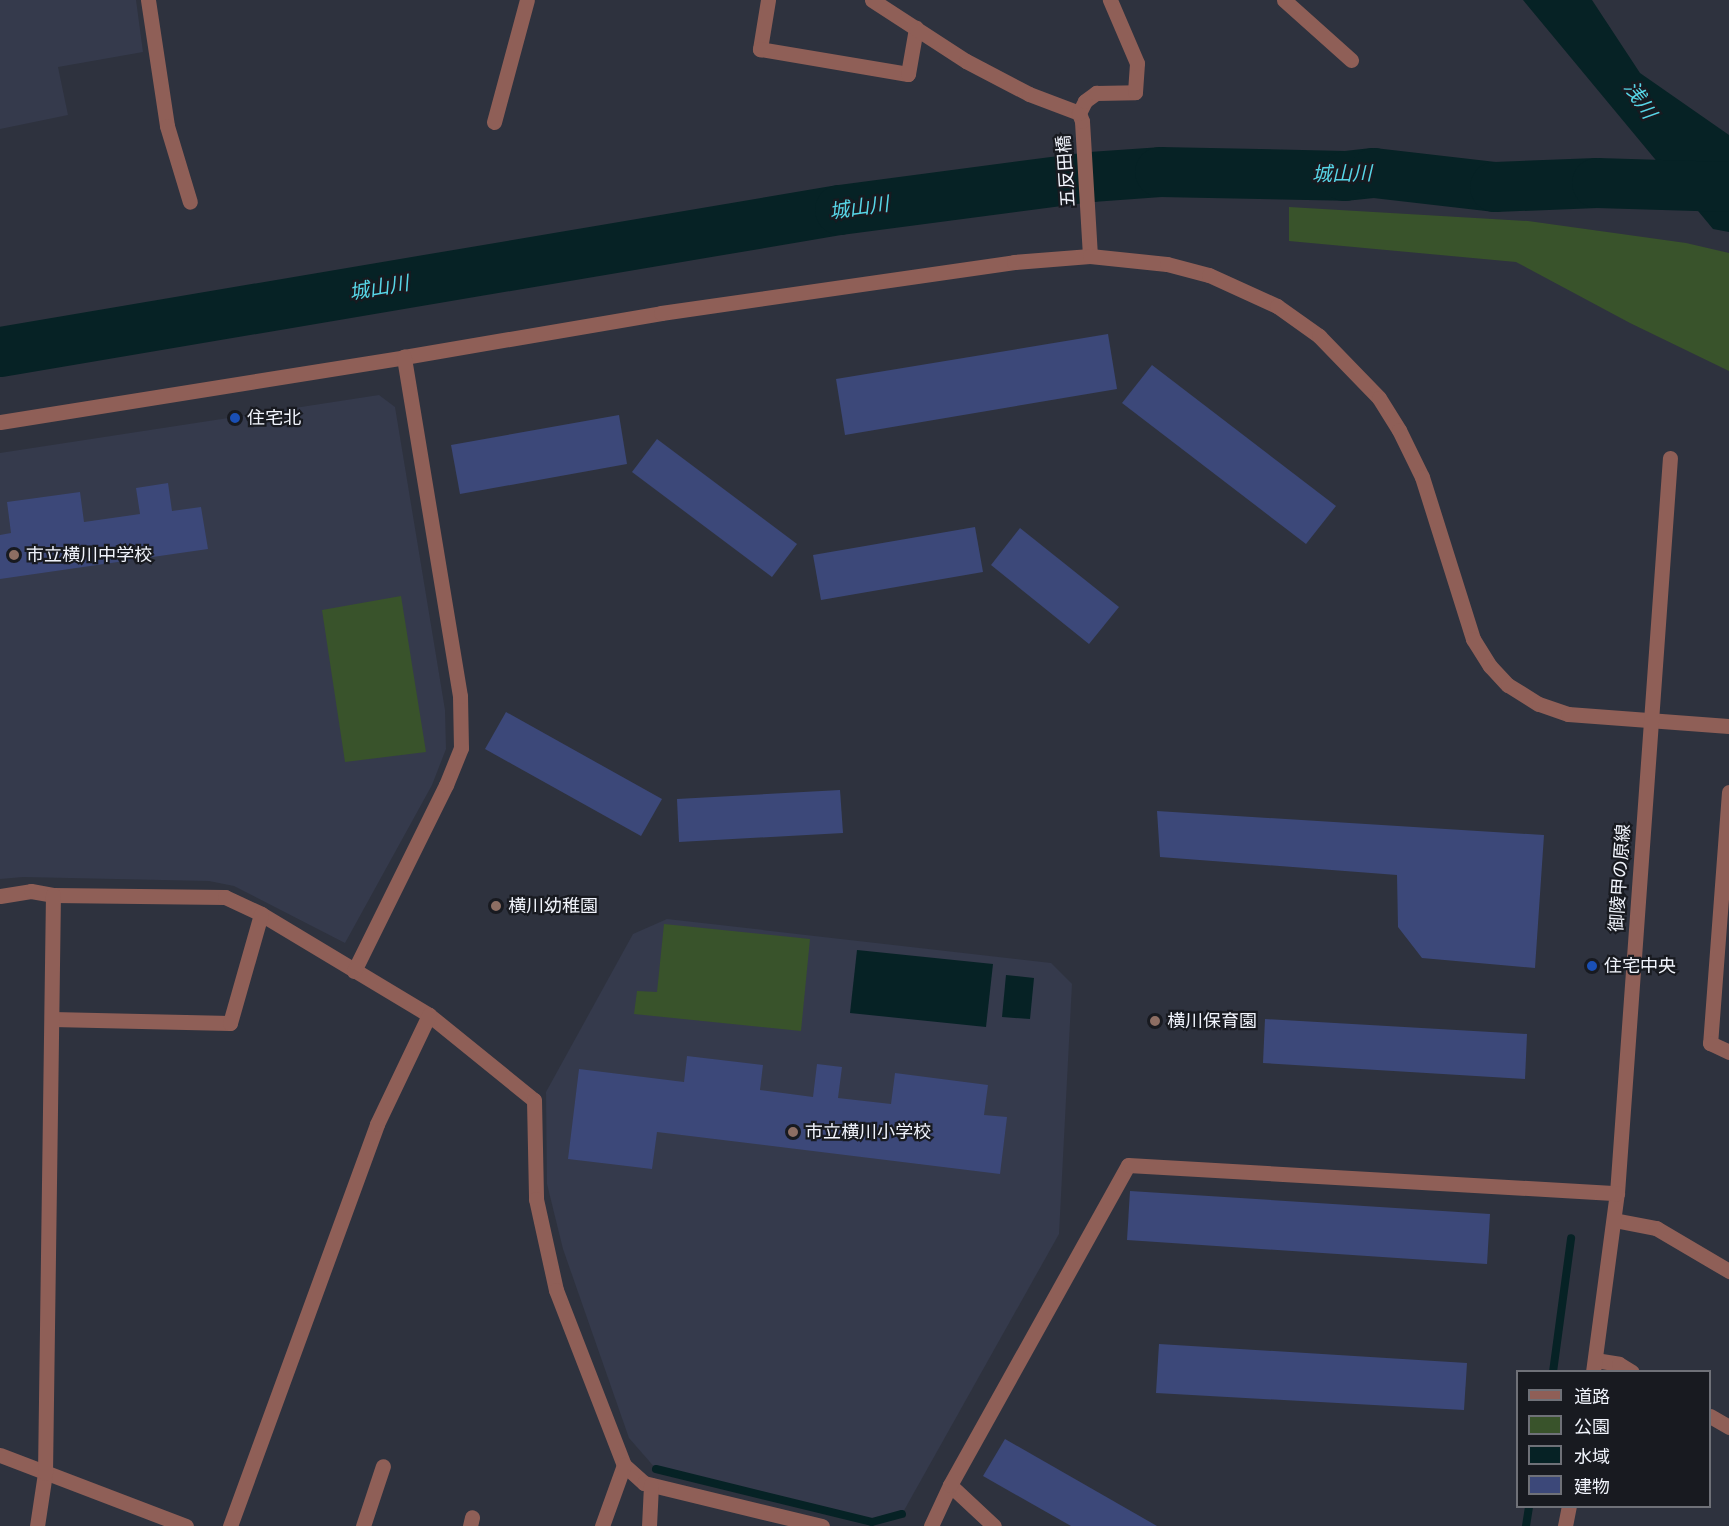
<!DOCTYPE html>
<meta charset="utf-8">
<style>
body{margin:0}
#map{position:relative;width:1729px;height:1526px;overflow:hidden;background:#2e323e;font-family:"DM Sans","Noto Sans JP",sans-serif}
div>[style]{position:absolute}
.built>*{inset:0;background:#353a4c}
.green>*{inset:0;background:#39532b}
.water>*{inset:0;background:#062225}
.stream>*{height:8px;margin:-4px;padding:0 4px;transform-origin:4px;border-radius:4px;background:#062225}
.river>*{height:50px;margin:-25px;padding:0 25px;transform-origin:25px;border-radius:25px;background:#062225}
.building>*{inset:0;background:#3c4879}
.minor>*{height:15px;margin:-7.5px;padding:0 7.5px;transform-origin:7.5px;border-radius:7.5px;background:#8f5f57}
.dots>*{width:16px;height:16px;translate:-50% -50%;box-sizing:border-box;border:3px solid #181a20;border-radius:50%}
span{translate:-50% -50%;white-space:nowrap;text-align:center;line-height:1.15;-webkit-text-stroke:4.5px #181a20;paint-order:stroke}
.street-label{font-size:18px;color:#f1f4fc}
.poi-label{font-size:18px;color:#f1f4fc}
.left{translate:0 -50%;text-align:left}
.water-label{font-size:20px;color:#57d6e7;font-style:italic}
.legend{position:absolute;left:1516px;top:1370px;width:195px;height:138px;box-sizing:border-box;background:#181a20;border:2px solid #6f7178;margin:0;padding:8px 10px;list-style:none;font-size:18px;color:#f1f4fc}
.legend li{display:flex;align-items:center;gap:12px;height:30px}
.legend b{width:30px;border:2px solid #6f7178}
</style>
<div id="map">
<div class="built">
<div style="clip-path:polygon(0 0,136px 0,143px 52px,58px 67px,68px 115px,0 129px)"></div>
<div style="clip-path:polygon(379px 395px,395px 407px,445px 710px,446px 749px,432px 785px,345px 943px,234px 886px,209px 881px,23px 877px,0 879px,0 453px)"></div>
<div style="clip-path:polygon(667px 919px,1051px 963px,1072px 984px,1059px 1234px,902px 1514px,872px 1522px,656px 1469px,629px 1438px,563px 1249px,547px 1184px,546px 1092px,633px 934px)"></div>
</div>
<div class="green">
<div style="clip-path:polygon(1289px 207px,1528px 221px,1686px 243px,1729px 253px,1729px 371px,1630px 323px,1516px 262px,1289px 241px)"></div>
<div style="clip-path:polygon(401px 596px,426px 752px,345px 762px,322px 610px)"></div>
<div style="clip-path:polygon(664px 924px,810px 939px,801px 1031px,634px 1014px,637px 991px,657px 992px)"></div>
</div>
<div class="water">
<div style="clip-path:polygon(1523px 0,1592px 0,1640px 73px,1729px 135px,1729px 166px,1718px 211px,1729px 172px,1729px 232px,1713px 229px)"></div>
<div style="clip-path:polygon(857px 950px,993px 964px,986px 1027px,850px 1013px)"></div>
<div style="clip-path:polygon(1006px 975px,1034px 978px,1030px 1019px,1002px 1017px)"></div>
</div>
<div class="stream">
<div style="left:1553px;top:1372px;width:135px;rotate:-82.3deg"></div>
<div style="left:656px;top:1469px;width:222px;rotate:13.8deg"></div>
<div style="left:872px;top:1522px;width:31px;rotate:-15deg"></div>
<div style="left:1526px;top:1526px;width:20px;rotate:-81deg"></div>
</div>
<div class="river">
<div style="left:0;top:352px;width:852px;rotate:-9.6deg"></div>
<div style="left:840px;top:210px;width:253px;rotate:-7.5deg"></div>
<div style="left:1091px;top:177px;width:69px;rotate:-4.1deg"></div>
<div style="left:1160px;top:172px;width:185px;rotate:1.2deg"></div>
<div style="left:1345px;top:176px;width:29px;rotate:-6deg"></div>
<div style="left:1374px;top:173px;width:122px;rotate:6.6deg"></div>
<div style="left:1495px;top:187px;width:102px;rotate:-2.2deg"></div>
<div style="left:1597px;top:183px;width:132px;rotate:1.7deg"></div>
</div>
<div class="building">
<div style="clip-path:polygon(1108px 334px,1117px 389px,845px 435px,836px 379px)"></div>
<div style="clip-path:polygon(1152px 365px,1336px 506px,1306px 544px,1122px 403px)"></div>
<div style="clip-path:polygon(619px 415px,627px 464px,460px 494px,451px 445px)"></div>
<div style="clip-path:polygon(657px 439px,797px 544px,772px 577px,632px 472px)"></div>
<div style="clip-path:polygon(168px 483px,172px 511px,201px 507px,208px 549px,0 579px,0 535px,11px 533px,7px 502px,80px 492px,84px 522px,140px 514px,136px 488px)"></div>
<div style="clip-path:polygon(975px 527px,983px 572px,821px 600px,813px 555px)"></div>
<div style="clip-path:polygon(1020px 528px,1119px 607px,1089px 644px,991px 565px)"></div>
<div style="clip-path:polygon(506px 712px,662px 799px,641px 836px,485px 749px)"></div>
<div style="clip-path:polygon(840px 790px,843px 833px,679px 842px,677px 799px)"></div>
<div style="clip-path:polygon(1157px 811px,1544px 835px,1535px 968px,1422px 958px,1398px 927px,1397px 875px,1160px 857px)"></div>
<div style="clip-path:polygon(1265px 1019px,1527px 1034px,1525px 1079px,1263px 1063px)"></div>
<div style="clip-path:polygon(687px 1056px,763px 1065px,760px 1090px,813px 1097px,817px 1064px,842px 1067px,838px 1098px,891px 1104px,895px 1073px,988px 1085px,984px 1115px,1007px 1117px,1000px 1174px,657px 1132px,652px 1169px,568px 1159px,579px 1069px,684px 1082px)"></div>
<div style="clip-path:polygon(1130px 1191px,1490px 1214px,1487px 1264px,1127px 1240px)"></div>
<div style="clip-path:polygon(1159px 1344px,1467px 1363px,1464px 1410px,1156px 1393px)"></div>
<div style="clip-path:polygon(1005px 1439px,1157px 1526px,1071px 1526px,983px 1476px)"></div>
</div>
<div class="minor">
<div style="left:148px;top:0;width:127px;rotate:81.4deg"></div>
<div style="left:167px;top:126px;width:79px;rotate:73.2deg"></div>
<div style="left:768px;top:0;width:50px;rotate:99.3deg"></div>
<div style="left:760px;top:49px;width:150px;rotate:9.6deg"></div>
<div style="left:908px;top:74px;width:47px;rotate:-80.1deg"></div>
<div style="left:872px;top:0;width:112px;rotate:33deg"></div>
<div style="left:966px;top:61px;width:71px;rotate:27.6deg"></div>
<div style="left:1029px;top:94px;width:53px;rotate:20.8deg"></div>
<div style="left:1284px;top:0;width:90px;rotate:41.8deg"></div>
<div style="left:494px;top:122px;width:126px;rotate:-74.9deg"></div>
<div style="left:1090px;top:256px;width:135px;rotate:-93.4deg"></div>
<div style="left:1082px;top:121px;width:9px;rotate:-111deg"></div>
<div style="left:1079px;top:113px;width:13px;rotate:-63deg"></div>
<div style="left:1085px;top:101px;width:14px;rotate:-36deg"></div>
<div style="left:1096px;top:93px;width:39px;rotate:-1deg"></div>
<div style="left:1135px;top:92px;width:29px;rotate:-86deg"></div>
<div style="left:1137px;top:63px;width:69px;rotate:-113.2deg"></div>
<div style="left:0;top:422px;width:409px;rotate:-9.1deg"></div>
<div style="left:404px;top:357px;width:261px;rotate:-9.7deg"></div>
<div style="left:661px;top:313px;width:357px;rotate:-8.2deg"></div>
<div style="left:1014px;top:262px;width:76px;rotate:-4.5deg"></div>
<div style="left:1090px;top:256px;width:77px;rotate:5.9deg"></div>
<div style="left:1167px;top:264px;width:43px;rotate:14.7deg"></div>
<div style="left:1209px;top:275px;width:75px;rotate:24.5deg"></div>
<div style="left:1277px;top:306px;width:52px;rotate:35.5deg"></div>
<div style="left:1319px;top:336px;width:86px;rotate:45.9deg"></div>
<div style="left:1379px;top:398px;width:38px;rotate:58deg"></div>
<div style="left:1399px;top:430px;width:52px;rotate:63.9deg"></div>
<div style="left:1422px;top:477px;width:170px;rotate:72.5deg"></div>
<div style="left:1473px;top:639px;width:32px;rotate:58deg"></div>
<div style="left:1490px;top:666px;width:26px;rotate:47deg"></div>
<div style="left:1508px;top:685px;width:36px;rotate:32deg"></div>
<div style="left:1539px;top:704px;width:31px;rotate:19deg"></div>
<div style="left:1568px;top:714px;width:161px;rotate:4.3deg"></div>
<div style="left:1729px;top:792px;width:252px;rotate:94.3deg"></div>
<div style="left:1710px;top:1043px;width:21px;rotate:25deg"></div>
<div style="left:0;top:896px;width:31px;rotate:-9deg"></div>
<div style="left:31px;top:891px;width:22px;rotate:10deg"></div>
<div style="left:53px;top:895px;width:172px;rotate:0.7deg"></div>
<div style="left:225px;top:897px;width:40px;rotate:25deg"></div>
<div style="left:261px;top:914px;width:196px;rotate:31deg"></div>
<div style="left:429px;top:1015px;width:135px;rotate:39deg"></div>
<div style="left:534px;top:1100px;width:99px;rotate:88.8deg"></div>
<div style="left:536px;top:1199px;width:93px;rotate:77.6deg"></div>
<div style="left:556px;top:1290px;width:188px;rotate:68.8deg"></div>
<div style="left:624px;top:1465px;width:27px;rotate:42deg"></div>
<div style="left:644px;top:1483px;width:183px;rotate:13.6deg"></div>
<div style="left:354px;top:971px;width:208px;rotate:-63.7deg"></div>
<div style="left:446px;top:785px;width:40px;rotate:-68deg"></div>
<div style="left:461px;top:748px;width:52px;rotate:-91.1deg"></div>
<div style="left:460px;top:696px;width:344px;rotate:-99.4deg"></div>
<div style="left:52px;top:1019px;width:178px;rotate:1.3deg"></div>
<div style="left:230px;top:1023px;width:113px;rotate:-74.1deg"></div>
<div style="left:1614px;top:1220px;width:43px;rotate:10.8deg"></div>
<div style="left:1656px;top:1228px;width:85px;rotate:30.5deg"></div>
<div style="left:1595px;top:1360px;width:24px;rotate:9deg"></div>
<div style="left:1619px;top:1364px;width:15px;rotate:32deg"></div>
<div style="left:1593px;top:1372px;width:181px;rotate:-82.4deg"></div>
<div style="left:1617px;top:1193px;width:737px;rotate:-85.88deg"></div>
<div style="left:1710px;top:1416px;width:22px;rotate:30deg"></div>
<div style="left:0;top:1455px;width:199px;rotate:20.9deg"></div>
<div style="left:950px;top:1485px;width:60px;rotate:43deg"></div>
<div style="left:37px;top:1526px;width:54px;rotate:-81.4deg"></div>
<div style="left:45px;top:1473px;width:578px;rotate:-89.21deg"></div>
<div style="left:230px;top:1526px;width:428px;rotate:-69.9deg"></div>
<div style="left:377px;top:1124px;width:121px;rotate:-64.5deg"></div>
<div style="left:363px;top:1526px;width:63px;rotate:-71.6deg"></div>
<div style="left:470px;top:1526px;width:9px;rotate:-77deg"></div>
<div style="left:602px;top:1526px;width:65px;rotate:-70.2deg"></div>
<div style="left:649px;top:1526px;width:41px;rotate:-87.2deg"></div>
<div style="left:931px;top:1526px;width:45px;rotate:-65.1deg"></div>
<div style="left:950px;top:1485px;width:366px;rotate:-60.9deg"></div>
<div style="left:1128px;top:1165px;width:490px;rotate:3.3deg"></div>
<div style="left:1565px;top:1526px;width:20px;rotate:-79deg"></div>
</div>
<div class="dots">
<div style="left:235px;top:418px;background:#1a4fb4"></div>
<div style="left:14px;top:555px;background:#8d6e63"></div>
<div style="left:496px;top:906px;background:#8d6e63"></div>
<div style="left:1592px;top:966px;background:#1a4fb4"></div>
<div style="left:1155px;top:1021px;background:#8d6e63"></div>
<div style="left:793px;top:1132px;background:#8d6e63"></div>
</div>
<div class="street-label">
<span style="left:1066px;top:171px;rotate:-94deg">五反田橋</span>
<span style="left:1620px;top:878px;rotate:-86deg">御陵甲の原線</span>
</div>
<div class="poi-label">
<span class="left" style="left:247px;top:418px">住宅北</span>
<span class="left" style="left:26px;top:555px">市立横川中学校</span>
<span class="left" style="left:508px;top:906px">横川幼稚園</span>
<span class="left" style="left:1604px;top:966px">住宅中央</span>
<span class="left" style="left:1167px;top:1021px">横川保育園</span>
<span class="left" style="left:805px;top:1132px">市立横川小学校</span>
</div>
<div class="water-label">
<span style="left:1640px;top:100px;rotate:56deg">浅川</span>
<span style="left:1342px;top:174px;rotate:-1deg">城山川</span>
<span style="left:859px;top:208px;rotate:-8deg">城山川</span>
<span style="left:379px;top:288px;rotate:-10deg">城山川</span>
</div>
<ul class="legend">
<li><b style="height:8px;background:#8f5f57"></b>道路</li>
<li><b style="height:16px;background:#39532b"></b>公園</li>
<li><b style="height:16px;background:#062225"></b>水域</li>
<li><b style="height:16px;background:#3c4879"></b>建物</li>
</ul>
</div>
